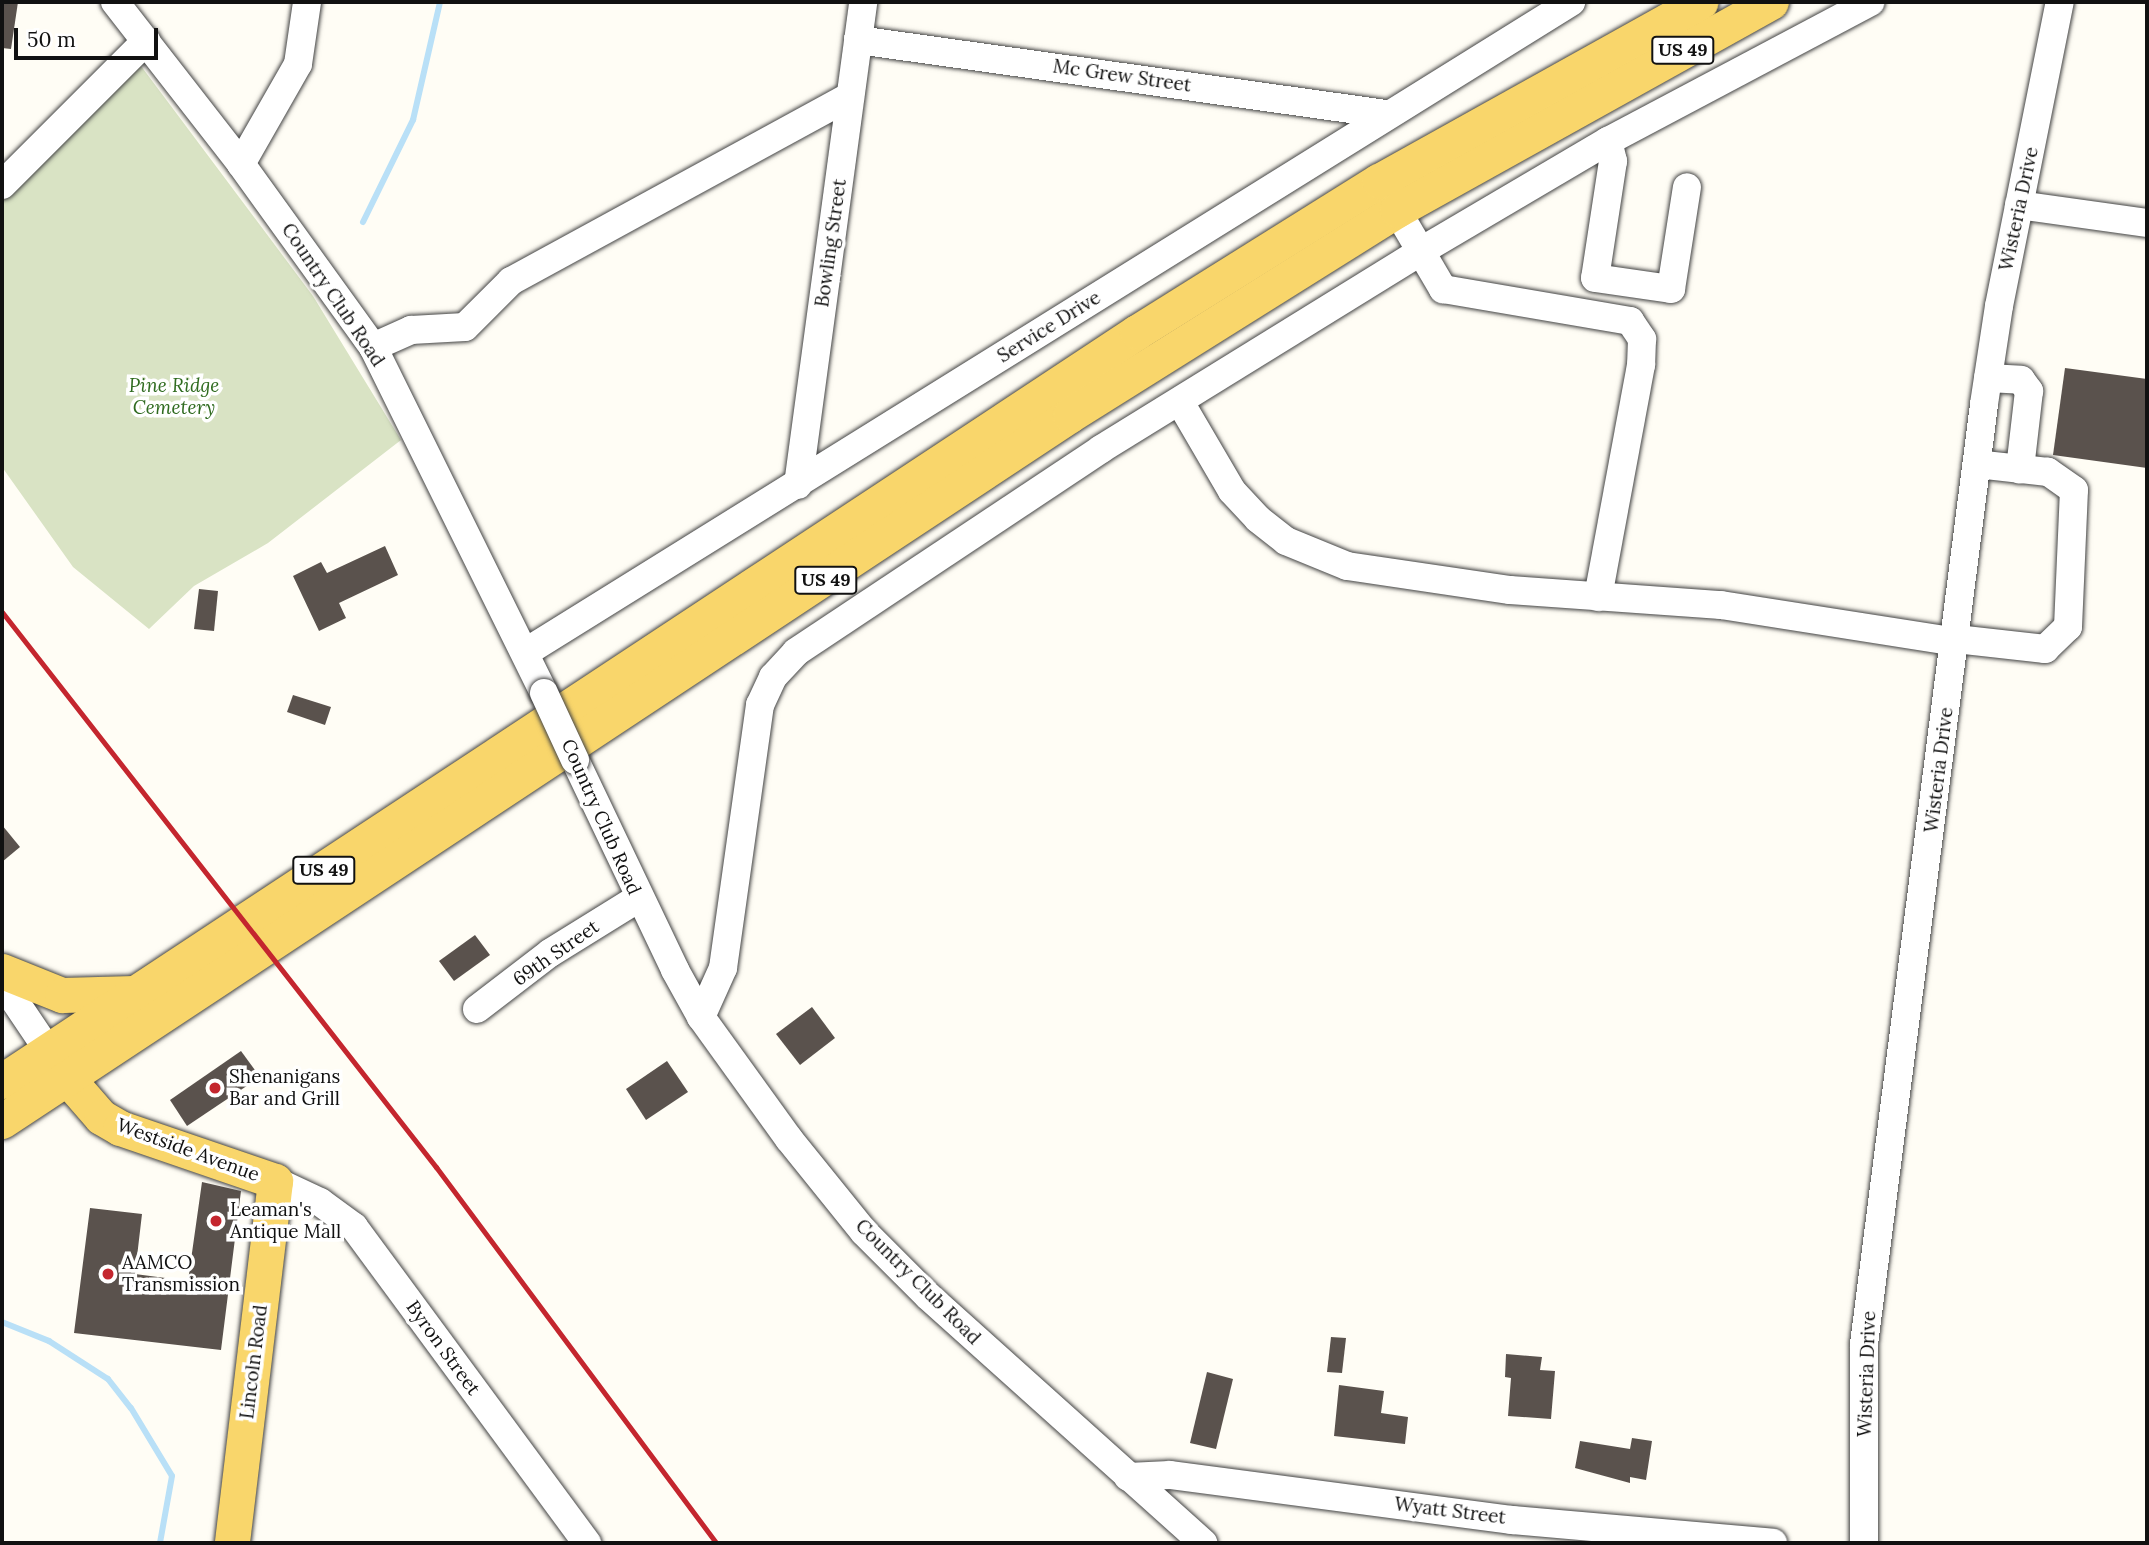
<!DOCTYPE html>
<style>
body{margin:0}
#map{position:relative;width:2149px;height:1545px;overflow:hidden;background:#fffdf5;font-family:Lora,serif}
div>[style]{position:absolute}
.cemetery>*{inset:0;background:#d9e3c4}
.stream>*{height:6px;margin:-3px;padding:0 3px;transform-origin:3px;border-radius:3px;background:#b9e0f7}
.building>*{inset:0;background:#5a524d}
.roads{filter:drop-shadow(0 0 2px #444) drop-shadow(0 0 2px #444)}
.minor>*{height:28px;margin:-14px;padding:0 14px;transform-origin:14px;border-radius:14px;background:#fff}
.major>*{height:35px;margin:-17.5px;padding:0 17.5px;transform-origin:17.5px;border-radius:17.5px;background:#f9d66b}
.rail>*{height:5px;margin:-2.5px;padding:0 2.5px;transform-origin:2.5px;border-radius:2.5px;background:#c4262e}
.bridges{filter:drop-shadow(0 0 2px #444) drop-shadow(0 0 2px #444)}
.minor-bridge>*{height:28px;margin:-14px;padding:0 14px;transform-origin:14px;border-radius:14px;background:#fff}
.dots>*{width:19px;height:19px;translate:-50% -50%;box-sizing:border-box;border:4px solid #fff;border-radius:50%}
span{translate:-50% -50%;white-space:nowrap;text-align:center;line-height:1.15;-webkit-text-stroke:7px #fff;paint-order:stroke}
.shield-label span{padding:2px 5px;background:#fff;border:2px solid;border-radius:5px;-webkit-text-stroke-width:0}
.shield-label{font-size:18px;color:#111;font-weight:700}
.street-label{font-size:19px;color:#111}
.park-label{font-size:19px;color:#2f6b1f;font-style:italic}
.poi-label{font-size:19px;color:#111}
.left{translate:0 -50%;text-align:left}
.frame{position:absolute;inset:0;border:4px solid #111;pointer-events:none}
.scale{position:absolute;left:14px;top:28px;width:144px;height:32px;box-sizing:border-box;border:4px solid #111;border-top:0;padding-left:9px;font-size:21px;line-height:24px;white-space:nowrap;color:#111;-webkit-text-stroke:5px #fff;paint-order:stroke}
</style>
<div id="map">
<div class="cemetery">
<div style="clip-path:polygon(141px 66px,313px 296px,401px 440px,268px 543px,194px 586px,149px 629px,73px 567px,2px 467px,2px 202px)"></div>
</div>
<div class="stream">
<div style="left:363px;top:222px;width:114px;rotate:-63.9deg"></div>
<div style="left:413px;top:120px;width:121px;rotate:-77.1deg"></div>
<div style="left:2px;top:1322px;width:51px;rotate:22deg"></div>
<div style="left:49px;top:1341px;width:70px;rotate:32.8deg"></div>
<div style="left:108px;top:1379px;width:37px;rotate:52deg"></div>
<div style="left:131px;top:1408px;width:79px;rotate:58.9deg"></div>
<div style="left:172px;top:1476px;width:68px;rotate:100.2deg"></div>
</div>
<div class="building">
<div style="clip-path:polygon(2px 2px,18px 2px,11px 49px,2px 48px)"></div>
<div style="clip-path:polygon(2065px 368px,2147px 379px,2147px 468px,2053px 455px)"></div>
<div style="clip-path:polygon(385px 546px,398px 575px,339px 603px,346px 618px,319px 631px,293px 576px,321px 562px,327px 573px)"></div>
<div style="clip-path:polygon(199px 589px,218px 591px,214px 631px,194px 629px)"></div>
<div style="clip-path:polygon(293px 695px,331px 707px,325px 725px,287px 712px)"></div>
<div style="clip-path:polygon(2px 825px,20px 847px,2px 862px)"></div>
<div style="clip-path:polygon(475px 935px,490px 955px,454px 981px,439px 961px)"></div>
<div style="clip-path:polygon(812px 1007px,835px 1038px,800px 1065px,776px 1034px)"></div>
<div style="clip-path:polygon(241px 1051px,260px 1077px,187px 1126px,170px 1100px)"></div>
<div style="clip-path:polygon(667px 1061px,688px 1092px,646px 1120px,626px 1089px)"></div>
<div style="clip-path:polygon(202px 1182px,241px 1191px,221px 1350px,74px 1333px,90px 1208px,142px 1214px,135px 1274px,188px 1281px)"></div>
<div style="clip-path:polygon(1331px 1337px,1346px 1338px,1342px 1373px,1327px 1372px)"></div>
<div style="clip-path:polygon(1506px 1354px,1542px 1357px,1540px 1370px,1555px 1371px,1551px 1419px,1508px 1416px,1511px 1378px,1505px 1377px)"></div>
<div style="clip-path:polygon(1207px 1372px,1233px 1379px,1216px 1449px,1190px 1443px)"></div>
<div style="clip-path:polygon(1339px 1385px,1384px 1391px,1381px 1413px,1408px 1417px,1405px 1444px,1334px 1436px)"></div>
<div style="clip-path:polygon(1632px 1438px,1652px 1441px,1646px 1480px,1630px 1477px,1630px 1483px,1575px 1468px,1580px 1441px,1630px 1449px)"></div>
</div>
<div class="roads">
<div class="minor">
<div style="left:115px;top:2px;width:205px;rotate:52.1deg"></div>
<div style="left:241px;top:164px;width:226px;rotate:54.2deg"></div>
<div style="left:373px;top:347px;width:386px;rotate:63.7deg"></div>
<div style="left:858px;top:40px;width:533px;rotate:7.98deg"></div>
<div style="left:1608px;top:141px;width:21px;rotate:76deg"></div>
<div style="left:1613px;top:161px;width:118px;rotate:98.7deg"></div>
<div style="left:1595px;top:278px;width:77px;rotate:8.2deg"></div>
<div style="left:1671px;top:289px;width:103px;rotate:-81.1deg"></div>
<div style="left:241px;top:164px;width:115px;rotate:-60.3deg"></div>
<div style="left:298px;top:64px;width:63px;rotate:-81.7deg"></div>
<div style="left:2px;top:185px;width:204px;rotate:-45deg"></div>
<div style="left:1386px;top:192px;width:113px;rotate:59.6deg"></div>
<div style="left:1443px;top:289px;width:190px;rotate:9.7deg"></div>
<div style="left:1630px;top:321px;width:22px;rotate:56deg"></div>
<div style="left:1642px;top:339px;width:26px;rotate:92deg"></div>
<div style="left:1641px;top:365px;width:236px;rotate:100.5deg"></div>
<div style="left:2019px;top:205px;width:129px;rotate:8deg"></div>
<div style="left:373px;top:347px;width:42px;rotate:-24.1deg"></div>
<div style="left:411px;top:330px;width:54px;rotate:-3.2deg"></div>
<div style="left:465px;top:327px;width:65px;rotate:-45deg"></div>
<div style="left:511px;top:281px;width:386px;rotate:-28.6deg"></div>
<div style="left:1988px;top:378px;width:33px;rotate:3deg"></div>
<div style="left:2021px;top:380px;width:14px;rotate:54deg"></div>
<div style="left:2029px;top:391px;width:79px;rotate:96.6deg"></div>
<div style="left:1180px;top:402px;width:103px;rotate:59.7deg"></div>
<div style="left:1232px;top:491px;width:38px;rotate:47deg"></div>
<div style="left:1258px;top:519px;width:36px;rotate:38deg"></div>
<div style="left:1286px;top:541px;width:66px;rotate:22.3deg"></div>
<div style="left:1347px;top:566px;width:165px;rotate:8.4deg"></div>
<div style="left:1510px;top:590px;width:212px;rotate:4.1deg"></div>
<div style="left:1721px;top:605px;width:238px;rotate:8.9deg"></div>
<div style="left:798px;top:485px;width:487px;rotate:-82.3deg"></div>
<div style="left:1956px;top:639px;width:90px;rotate:6.4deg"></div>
<div style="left:2045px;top:649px;width:32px;rotate:-44deg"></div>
<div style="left:2068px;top:627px;width:137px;rotate:-87.5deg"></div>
<div style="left:2074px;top:490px;width:32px;rotate:-145deg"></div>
<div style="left:2048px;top:472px;width:71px;rotate:-173.6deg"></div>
<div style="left:526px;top:652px;width:1231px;rotate:-31.88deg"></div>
<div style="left:575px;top:760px;width:233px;rotate:64.5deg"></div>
<div style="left:675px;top:970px;width:54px;rotate:61deg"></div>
<div style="left:701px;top:1017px;width:150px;rotate:54.2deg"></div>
<div style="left:789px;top:1139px;width:119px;rotate:51.1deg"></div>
<div style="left:864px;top:1232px;width:91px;rotate:45deg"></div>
<div style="left:928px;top:1296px;width:370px;rotate:41.9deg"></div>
<div style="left:2px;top:982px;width:104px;rotate:56deg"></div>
<div style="left:477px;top:1009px;width:92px;rotate:-37.5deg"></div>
<div style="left:550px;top:953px;width:102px;rotate:-31.8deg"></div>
<div style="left:701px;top:1017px;width:54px;rotate:-65.8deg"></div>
<div style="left:723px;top:968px;width:266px;rotate:-82deg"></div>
<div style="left:760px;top:705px;width:31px;rotate:-65deg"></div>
<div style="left:773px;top:677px;width:34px;rotate:-47deg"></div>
<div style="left:796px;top:652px;width:366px;rotate:-33.6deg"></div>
<div style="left:1101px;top:449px;width:376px;rotate:-31.7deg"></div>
<div style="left:1421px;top:251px;width:217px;rotate:-30.5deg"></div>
<div style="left:1608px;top:141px;width:297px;rotate:-27.9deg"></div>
<div style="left:275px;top:1181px;width:50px;rotate:25deg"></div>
<div style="left:320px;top:1202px;width:42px;rotate:36.3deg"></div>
<div style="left:354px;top:1227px;width:393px;rotate:53.6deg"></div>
<div style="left:1128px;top:1477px;width:42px;rotate:-2.7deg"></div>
<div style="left:1170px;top:1475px;width:345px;rotate:7.5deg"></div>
<div style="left:1512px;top:1520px;width:262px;rotate:5deg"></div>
<div style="left:1864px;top:1543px;width:199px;rotate:-90deg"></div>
<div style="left:1864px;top:1344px;width:948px;rotate:-82.72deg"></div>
<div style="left:1984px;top:404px;width:99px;rotate:-81.3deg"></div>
<div style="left:1999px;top:306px;width:310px;rotate:-78.7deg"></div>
</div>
<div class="major">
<div style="left:2px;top:971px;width:65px;rotate:21.8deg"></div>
<div style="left:62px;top:995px;width:72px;rotate:-1.6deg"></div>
<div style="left:68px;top:1079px;width:50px;rotate:49deg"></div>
<div style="left:101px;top:1117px;width:22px;rotate:30deg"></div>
<div style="left:120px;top:1128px;width:164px;rotate:18.9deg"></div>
<div style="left:275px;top:1181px;width:365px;rotate:96.8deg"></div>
<div style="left:2px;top:1081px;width:1360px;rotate:-33.42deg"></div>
<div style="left:1137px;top:332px;width:285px;rotate:-32deg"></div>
<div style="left:1379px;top:181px;width:368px;rotate:-29.1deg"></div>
<div style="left:2px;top:1121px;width:1280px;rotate:-33.47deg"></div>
<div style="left:1070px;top:415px;width:386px;rotate:-32.1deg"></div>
<div style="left:1397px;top:210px;width:428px;rotate:-29.1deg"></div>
</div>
</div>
<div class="rail">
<div style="left:2px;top:612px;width:705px;rotate:51.98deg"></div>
<div style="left:436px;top:1167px;width:469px;rotate:53.3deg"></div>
</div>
<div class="bridges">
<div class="minor-bridge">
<div style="left:544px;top:693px;width:74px;rotate:65.2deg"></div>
</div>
</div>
<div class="dots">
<div style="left:215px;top:1088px;background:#c4262e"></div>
<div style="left:216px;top:1221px;background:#c4262e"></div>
<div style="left:108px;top:1274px;background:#c4262e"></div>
</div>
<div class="shield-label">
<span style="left:1683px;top:50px">US 49</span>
<span style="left:826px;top:580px">US 49</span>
<span style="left:324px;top:870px">US 49</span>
</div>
<div class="street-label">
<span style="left:1122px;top:76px;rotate:8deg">Mc Grew Street</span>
<span style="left:2019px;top:209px;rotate:-78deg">Wisteria Drive</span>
<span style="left:831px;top:243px;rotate:-82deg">Bowling Street</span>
<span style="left:333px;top:295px;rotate:56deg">Country Club Road</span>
<span style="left:1049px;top:327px;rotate:-32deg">Service Drive</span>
<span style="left:1939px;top:770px;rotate:-83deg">Wisteria Drive</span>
<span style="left:601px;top:817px;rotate:66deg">Country Club Road</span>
<span style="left:556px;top:953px;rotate:-35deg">69th Street</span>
<span style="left:188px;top:1150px;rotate:20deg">Westside Avenue</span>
<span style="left:918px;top:1282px;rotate:45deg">Country Club Road</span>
<span style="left:443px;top:1348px;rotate:54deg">Byron Street</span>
<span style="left:254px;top:1362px;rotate:-83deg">Lincoln Road</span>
<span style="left:1867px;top:1374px;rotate:-88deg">Wisteria Drive</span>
<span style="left:1450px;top:1511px;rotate:7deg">Wyatt Street</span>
</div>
<div class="park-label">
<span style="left:174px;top:397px">Pine Ridge<br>Cemetery</span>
</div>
<div class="poi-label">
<span class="left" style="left:229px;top:1088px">Shenanigans<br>Bar and Grill</span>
<span class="left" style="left:230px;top:1221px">Leaman's<br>Antique Mall</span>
<span class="left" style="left:122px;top:1274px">AAMCO<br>Transmission</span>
</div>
<div class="frame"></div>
<div class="scale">50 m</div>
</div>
